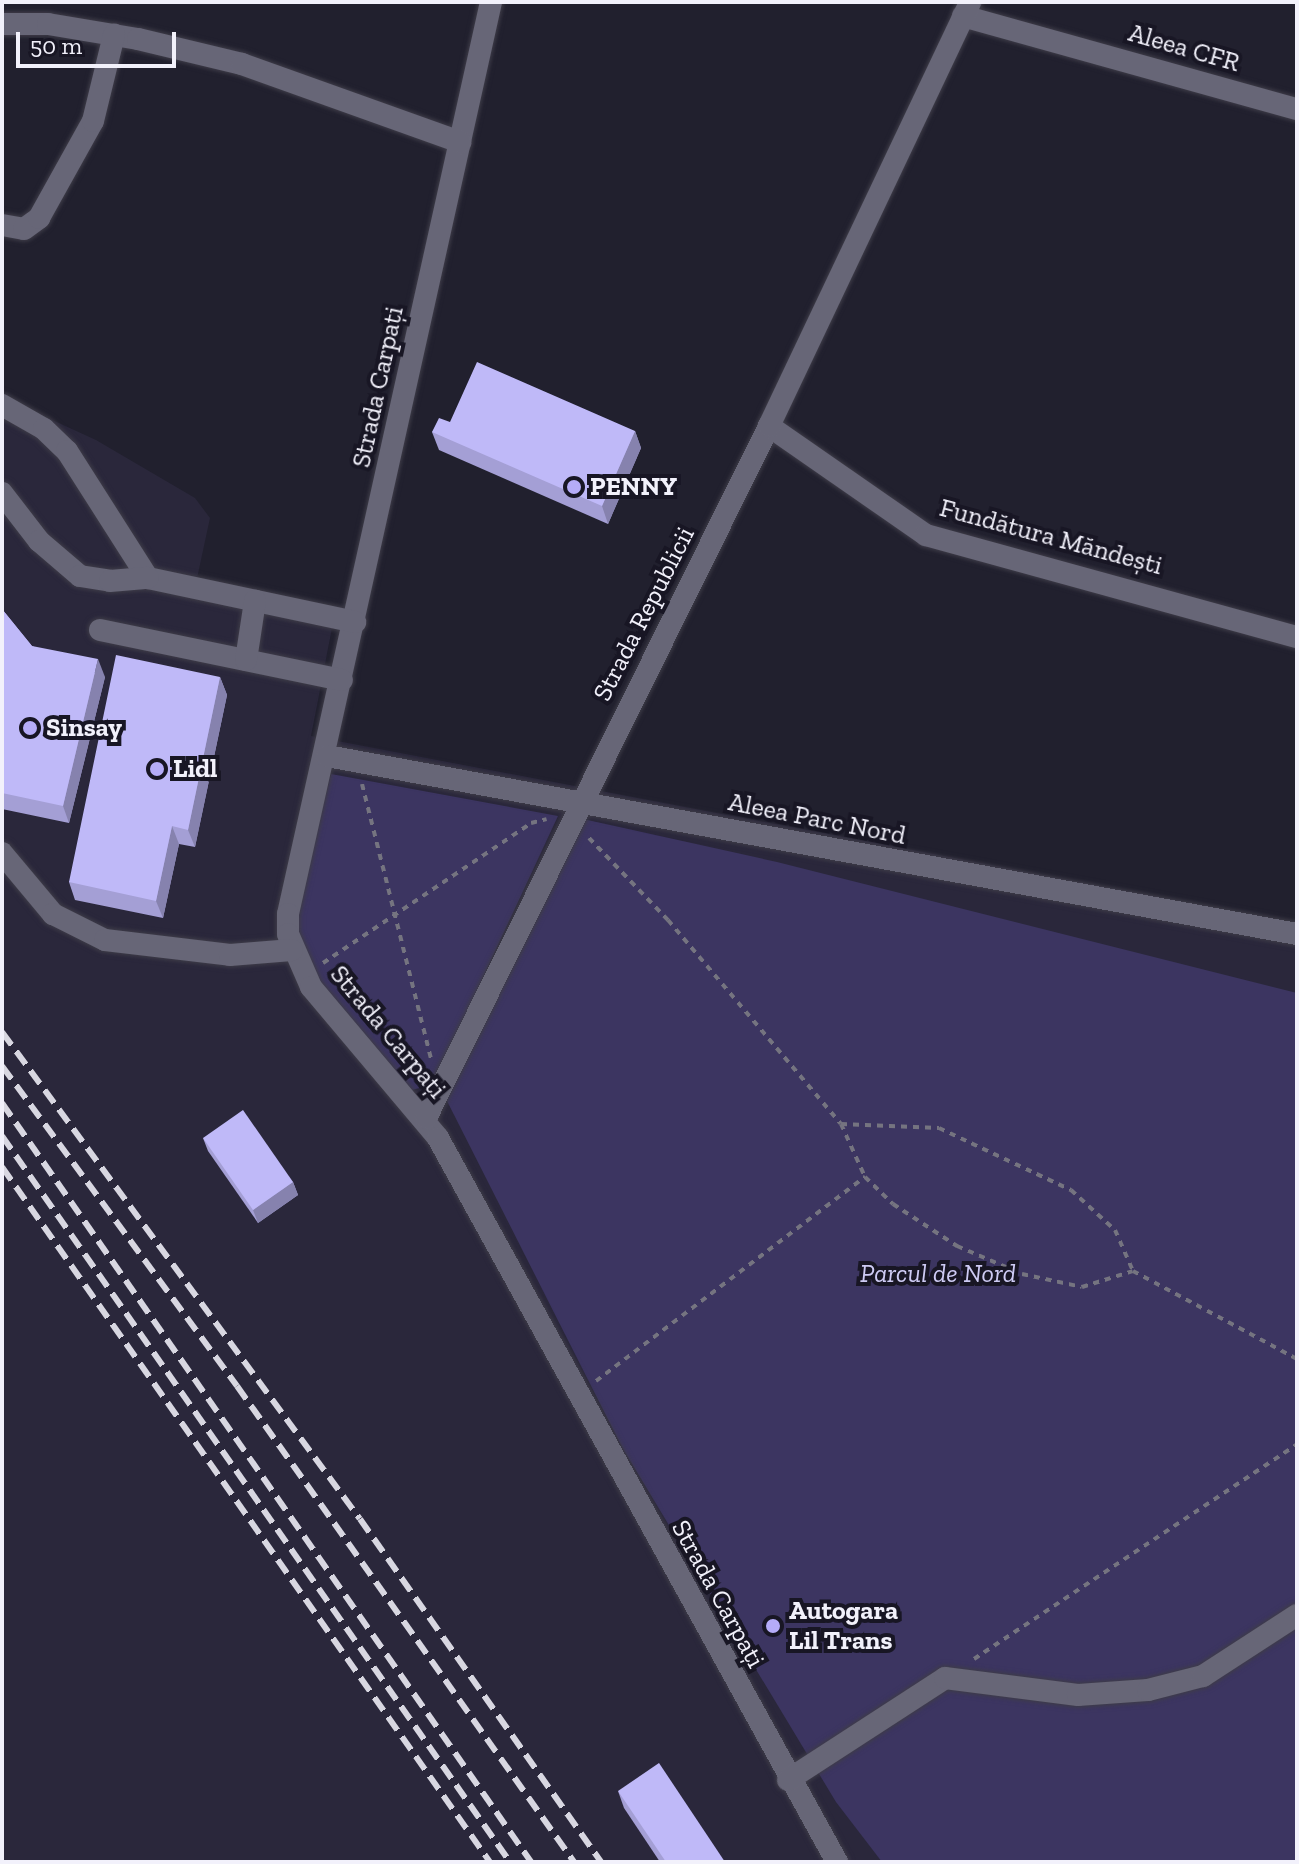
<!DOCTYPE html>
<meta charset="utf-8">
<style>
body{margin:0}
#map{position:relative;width:1299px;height:1864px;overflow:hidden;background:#21202e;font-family:"Zilla Slab",serif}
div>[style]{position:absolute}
.built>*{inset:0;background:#2a273b}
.green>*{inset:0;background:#3c3561}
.path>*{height:4px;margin-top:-2px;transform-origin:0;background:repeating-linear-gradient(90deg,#757480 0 6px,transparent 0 12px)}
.roads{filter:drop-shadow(0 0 2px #3e3c48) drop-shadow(0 0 2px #3e3c48)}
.minor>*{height:22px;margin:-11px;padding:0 11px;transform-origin:11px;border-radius:11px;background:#676677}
.rail>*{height:6px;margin-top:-3px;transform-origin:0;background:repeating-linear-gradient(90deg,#d8d7e1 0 16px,transparent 0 24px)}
.wall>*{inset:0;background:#a49fd5}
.shaded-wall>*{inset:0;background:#8682ae}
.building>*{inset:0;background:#bfb9f8}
.dots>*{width:22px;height:22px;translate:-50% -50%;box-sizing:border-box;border:4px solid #181624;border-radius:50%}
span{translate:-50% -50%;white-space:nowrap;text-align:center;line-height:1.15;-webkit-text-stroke:8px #181624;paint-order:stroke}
.street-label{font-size:26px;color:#f2f1fb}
.poi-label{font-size:26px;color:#f2f1fb;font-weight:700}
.left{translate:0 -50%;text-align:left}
.park-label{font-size:26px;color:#cecbf4;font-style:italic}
.frame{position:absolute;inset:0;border:4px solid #f2f1fb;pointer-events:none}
.scale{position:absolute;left:16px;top:32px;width:160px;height:36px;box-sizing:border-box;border:4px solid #f2f1fb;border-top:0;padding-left:10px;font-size:24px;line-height:28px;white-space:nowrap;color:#f2f1fb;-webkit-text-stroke:6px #181624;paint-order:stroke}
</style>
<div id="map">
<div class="built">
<div style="clip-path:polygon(2px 397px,96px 440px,195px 498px,210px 518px,196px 583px,333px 623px,311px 736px,1297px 923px,1297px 1862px,2px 1862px)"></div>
</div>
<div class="green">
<div style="clip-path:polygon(331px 774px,558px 816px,436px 1078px,427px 1086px,412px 1090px,385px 1067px,312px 970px,299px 938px,298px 908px)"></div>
<div style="clip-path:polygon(583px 819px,777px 862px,1297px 993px,1297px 1862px,882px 1862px,836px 1802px,623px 1449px,446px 1099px)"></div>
</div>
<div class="path">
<div style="left:362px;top:784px;width:284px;rotate:75.9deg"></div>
<div style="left:589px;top:838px;width:114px;rotate:46.1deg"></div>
<div style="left:668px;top:920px;width:267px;rotate:49.7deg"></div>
<div style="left:841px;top:1124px;width:98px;rotate:2.3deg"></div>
<div style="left:939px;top:1128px;width:146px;rotate:25.2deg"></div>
<div style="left:1071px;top:1190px;width:59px;rotate:42.3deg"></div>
<div style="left:1115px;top:1230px;width:45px;rotate:66.3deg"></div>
<div style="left:1133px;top:1271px;width:186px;rotate:28.2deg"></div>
<div style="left:323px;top:963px;width:251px;rotate:-33.9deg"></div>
<div style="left:531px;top:823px;width:16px;rotate:-14deg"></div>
<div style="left:841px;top:1124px;width:58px;rotate:65.6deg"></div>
<div style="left:865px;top:1177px;width:39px;rotate:44deg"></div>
<div style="left:893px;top:1204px;width:77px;rotate:33.3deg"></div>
<div style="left:957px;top:1246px;width:71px;rotate:23.3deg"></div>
<div style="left:1022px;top:1274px;width:61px;rotate:12.2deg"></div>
<div style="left:1082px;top:1287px;width:53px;rotate:-17.4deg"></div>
<div style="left:596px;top:1381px;width:338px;rotate:-37.2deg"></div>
<div style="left:974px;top:1659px;width:388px;rotate:-33.6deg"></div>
</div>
<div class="roads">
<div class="minor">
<div style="left:491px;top:2px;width:934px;rotate:102.55deg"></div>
<div style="left:288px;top:914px;width:20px;rotate:90deg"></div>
<div style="left:288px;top:934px;width:58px;rotate:66.5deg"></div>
<div style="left:311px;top:987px;width:197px;rotate:49.9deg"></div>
<div style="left:438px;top:1138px;width:827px;rotate:61.14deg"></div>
<div style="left:963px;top:16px;width:347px;rotate:15.6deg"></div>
<div style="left:2px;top:24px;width:46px"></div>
<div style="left:48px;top:24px;width:91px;rotate:9.5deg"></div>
<div style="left:138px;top:39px;width:107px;rotate:13.5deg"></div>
<div style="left:242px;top:64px;width:232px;rotate:19.7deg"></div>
<div style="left:2px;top:225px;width:22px;rotate:10deg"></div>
<div style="left:24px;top:229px;width:19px;rotate:-36deg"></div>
<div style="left:39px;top:218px;width:111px;rotate:-60.9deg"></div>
<div style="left:93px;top:121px;width:89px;rotate:-76.3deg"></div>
<div style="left:2px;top:405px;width:48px;rotate:29.7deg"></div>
<div style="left:44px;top:429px;width:32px;rotate:44deg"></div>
<div style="left:67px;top:451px;width:151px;rotate:57.5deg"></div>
<div style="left:148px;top:578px;width:212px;rotate:12deg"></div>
<div style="left:769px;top:426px;width:191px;rotate:34.8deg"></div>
<div style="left:926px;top:535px;width:385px;rotate:15.4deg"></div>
<div style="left:2px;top:493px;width:61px;rotate:52.4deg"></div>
<div style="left:39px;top:541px;width:54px;rotate:40.5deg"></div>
<div style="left:80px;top:576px;width:30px;rotate:9deg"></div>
<div style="left:110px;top:581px;width:38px;rotate:-5deg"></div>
<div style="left:100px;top:630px;width:247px;rotate:11.7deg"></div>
<div style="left:246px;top:660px;width:60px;rotate:-81.3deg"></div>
<div style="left:327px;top:756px;width:986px;rotate:10.4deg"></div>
<div style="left:2px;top:853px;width:80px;rotate:50.1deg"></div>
<div style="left:53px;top:914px;width:58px;rotate:26.6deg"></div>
<div style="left:105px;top:940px;width:126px;rotate:6.8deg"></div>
<div style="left:230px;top:955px;width:62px;rotate:-4.6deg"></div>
<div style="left:426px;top:1118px;width:772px;rotate:-63.63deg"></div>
<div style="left:769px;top:426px;width:469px;rotate:-64.6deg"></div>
<div style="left:788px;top:1780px;width:187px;rotate:-33deg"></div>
<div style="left:945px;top:1678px;width:134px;rotate:7.3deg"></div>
<div style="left:1078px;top:1695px;width:70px;rotate:-4.1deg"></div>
<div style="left:1148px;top:1690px;width:57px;rotate:-14.3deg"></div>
<div style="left:1203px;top:1676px;width:112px;rotate:-33deg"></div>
</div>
</div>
<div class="rail">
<div style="left:2px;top:1032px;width:604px;rotate:53.68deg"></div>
<div style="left:360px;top:1519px;width:419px;rotate:54.9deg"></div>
<div style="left:2px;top:1066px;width:397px;rotate:53.7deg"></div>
<div style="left:237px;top:1386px;width:583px;rotate:54.7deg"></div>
<div style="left:2px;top:1103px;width:925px;rotate:55.12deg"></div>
<div style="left:2px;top:1136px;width:886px;rotate:55.02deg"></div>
<div style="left:2px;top:1167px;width:849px;rotate:54.93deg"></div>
</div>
<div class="wall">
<div style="clip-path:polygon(450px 422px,635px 431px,641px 448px,608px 524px,439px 450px,432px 432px)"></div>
<div style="clip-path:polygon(2px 609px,32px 646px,105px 677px,69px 823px,2px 809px)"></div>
<div style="clip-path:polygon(220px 677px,227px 695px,195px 847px,179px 844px,163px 918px,75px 900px,69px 882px)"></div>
<div style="clip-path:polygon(203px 1138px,293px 1182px,298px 1195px,258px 1223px,208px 1151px)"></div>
<div style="clip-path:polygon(618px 1791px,725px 1862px,660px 1862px,624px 1808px)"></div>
</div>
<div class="shaded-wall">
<div style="clip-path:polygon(635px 431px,641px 448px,608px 524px,602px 506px)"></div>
<div style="clip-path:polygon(98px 659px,105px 677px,69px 823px,63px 806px)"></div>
<div style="clip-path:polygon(220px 677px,227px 695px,195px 847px,188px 830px)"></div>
<div style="clip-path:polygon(172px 826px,179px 844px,163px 918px,156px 901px)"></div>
<div style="clip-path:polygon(293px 1182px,298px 1195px,258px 1223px,253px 1210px)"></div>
</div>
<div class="building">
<div style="clip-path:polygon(477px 362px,635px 431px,602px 506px,432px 432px,439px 418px,450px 422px)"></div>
<div style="clip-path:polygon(2px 609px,32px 646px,98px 659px,63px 806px,2px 793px)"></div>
<div style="clip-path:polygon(116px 655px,220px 677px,188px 830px,172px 826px,156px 901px,69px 882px)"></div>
<div style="clip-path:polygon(243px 1110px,293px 1182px,253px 1210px,203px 1138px)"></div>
<div style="clip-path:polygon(659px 1763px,725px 1862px,666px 1862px,618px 1791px)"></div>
</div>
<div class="dots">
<div style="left:574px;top:487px;background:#b5acf8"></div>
<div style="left:30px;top:728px;background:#b5acf8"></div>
<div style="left:157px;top:769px;background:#b5acf8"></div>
<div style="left:773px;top:1626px;background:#b5acf8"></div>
</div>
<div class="street-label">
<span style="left:1184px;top:48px;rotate:16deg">Aleea CFR</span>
<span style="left:378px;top:387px;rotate:-78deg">Strada Carpați</span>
<span style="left:1051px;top:537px;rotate:15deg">Fundătura Măndești</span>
<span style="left:644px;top:614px;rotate:-63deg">Strada Republicii</span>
<span style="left:817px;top:819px;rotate:11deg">Aleea Parc Nord</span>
<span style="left:388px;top:1032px;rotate:50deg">Strada Carpați</span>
<span style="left:718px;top:1594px;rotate:61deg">Strada Carpați</span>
</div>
<div class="poi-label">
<span class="left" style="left:590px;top:487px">PENNY</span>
<span class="left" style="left:46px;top:728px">Sinsay</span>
<span class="left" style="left:173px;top:769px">Lidl</span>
<span class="left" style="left:789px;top:1626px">Autogara<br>Lil Trans</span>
</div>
<div class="park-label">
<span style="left:938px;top:1274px">Parcul de Nord</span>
</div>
<div class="frame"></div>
<div class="scale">50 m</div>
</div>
